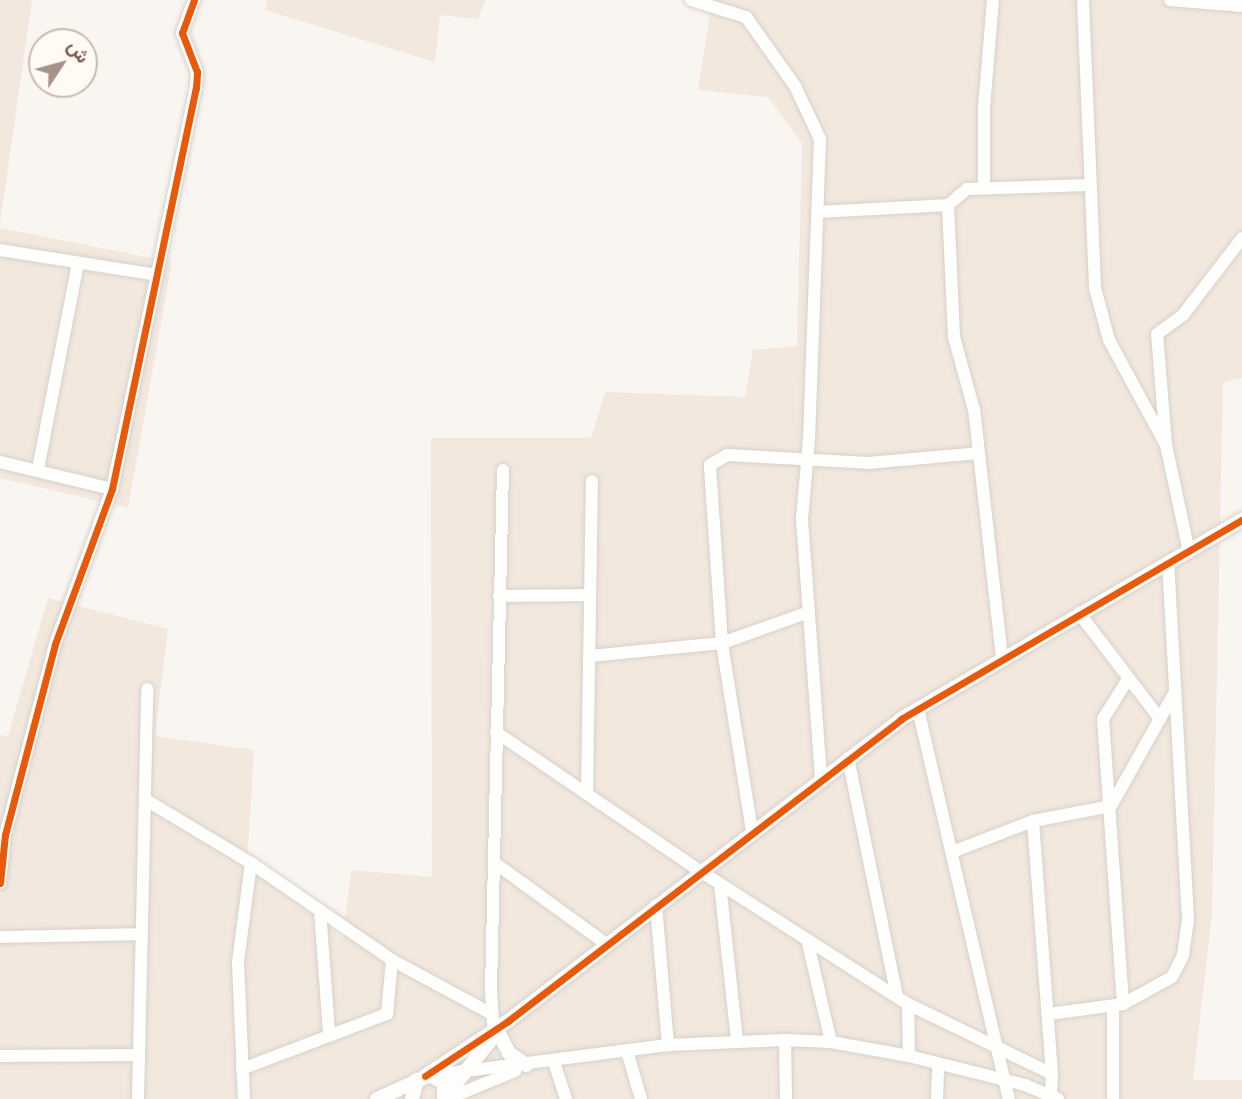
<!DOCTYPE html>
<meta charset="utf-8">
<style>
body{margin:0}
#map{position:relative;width:1242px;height:1099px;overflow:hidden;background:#f9f5f0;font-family:Signika,Vazirmatn,sans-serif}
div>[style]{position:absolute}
.residential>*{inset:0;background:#f2e8de}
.roads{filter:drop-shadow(0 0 2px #d7d1cb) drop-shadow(0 0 2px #d7d1cb)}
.minor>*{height:12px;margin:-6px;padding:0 6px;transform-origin:6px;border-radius:6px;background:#fefefd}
.tertiary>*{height:14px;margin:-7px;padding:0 7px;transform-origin:7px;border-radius:7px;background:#fefefd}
.cycleway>*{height:7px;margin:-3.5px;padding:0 3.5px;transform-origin:3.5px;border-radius:3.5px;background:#e8590c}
span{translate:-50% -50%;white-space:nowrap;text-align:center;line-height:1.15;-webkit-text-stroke:5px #fffaf3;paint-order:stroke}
.north{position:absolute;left:28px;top:28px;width:70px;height:70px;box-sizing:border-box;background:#fffaf3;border:2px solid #cabbb1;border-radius:50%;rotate:54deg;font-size:19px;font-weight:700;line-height:28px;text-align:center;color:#7a5c4d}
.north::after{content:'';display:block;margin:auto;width:24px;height:32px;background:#a69286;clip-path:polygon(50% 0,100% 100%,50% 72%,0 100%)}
</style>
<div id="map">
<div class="residential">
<div style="clip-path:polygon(0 0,32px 0,0 224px)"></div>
<div style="clip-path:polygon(267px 0,485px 0,478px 19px,440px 15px,435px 62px,265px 10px)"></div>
<div style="clip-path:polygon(712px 0,1242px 0,1242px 378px,1223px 382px,1212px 913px,1193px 1080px,1242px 1080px,1242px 1099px,0 1099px,0 735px,8px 736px,48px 598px,168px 629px,155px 736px,254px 750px,247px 864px,343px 938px,351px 870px,432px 877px,431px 438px,591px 438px,605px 392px,745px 397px,753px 350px,797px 346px,802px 143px,768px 97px,698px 90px)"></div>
<div style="clip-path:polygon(0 228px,172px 262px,128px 508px,0 478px)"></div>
</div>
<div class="roads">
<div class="minor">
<div style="left:691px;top:0;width:58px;rotate:17.2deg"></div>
<div style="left:746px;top:17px;width:85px;rotate:54.6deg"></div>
<div style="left:795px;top:86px;width:59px;rotate:64.7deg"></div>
<div style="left:820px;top:139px;width:299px;rotate:92.1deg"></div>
<div style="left:809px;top:438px;width:81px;rotate:94.9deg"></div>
<div style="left:802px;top:519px;width:260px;rotate:85.8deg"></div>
<div style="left:1083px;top:0;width:288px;rotate:87.6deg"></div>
<div style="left:1095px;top:288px;width:54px;rotate:74.9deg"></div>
<div style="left:1109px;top:340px;width:119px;rotate:61.5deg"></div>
<div style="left:1170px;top:0;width:72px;rotate:4.8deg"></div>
<div style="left:984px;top:187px;width:80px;rotate:-90deg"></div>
<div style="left:984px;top:107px;width:107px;rotate:-85.2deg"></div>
<div style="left:819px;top:212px;width:129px;rotate:-3.1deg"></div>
<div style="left:0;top:250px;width:159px;rotate:9deg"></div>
<div style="left:0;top:462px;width:115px;rotate:13.6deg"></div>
<div style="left:38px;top:469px;width:210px;rotate:-79deg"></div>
<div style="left:1189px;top:552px;width:109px;rotate:-102.1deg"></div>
<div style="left:1166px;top:445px;width:111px;rotate:-94.6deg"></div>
<div style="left:1157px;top:334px;width:32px;rotate:-36deg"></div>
<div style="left:1183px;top:315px;width:97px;rotate:-52.5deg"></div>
<div style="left:499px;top:596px;width:91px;rotate:-0.6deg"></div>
<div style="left:1079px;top:613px;width:133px;rotate:52.6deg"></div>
<div style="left:590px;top:656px;width:133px;rotate:-5.6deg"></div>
<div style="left:722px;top:643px;width:92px;rotate:-19.6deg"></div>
<div style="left:1002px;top:658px;width:250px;rotate:-96.4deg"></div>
<div style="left:974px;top:410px;width:76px;rotate:-105.3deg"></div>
<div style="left:954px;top:337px;width:132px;rotate:-92.6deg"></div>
<div style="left:948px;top:205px;width:25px;rotate:-40deg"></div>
<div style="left:967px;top:189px;width:123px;rotate:-1.9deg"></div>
<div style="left:918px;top:709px;width:400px;rotate:76.9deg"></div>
<div style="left:496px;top:732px;width:247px;rotate:34.3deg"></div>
<div style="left:700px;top:871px;width:247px;rotate:32.6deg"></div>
<div style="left:908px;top:1004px;width:160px;rotate:25.9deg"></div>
<div style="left:1052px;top:1074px;width:21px;rotate:93deg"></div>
<div style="left:848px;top:758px;width:243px;rotate:78.4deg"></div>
<div style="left:587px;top:794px;width:313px;rotate:-89.1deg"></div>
<div style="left:146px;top:800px;width:122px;rotate:31deg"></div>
<div style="left:251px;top:863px;width:171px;rotate:34.5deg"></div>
<div style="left:392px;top:960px;width:114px;rotate:28.4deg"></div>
<div style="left:1033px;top:821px;width:254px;rotate:85.7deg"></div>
<div style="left:752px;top:831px;width:190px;rotate:-99.1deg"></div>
<div style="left:722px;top:643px;width:178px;rotate:-93.9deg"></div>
<div style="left:710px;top:465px;width:20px;rotate:-30deg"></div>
<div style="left:727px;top:455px;width:141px;rotate:3.2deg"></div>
<div style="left:868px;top:463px;width:111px;rotate:-5.1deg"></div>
<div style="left:952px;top:852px;width:87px;rotate:-20.9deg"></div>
<div style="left:1033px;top:821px;width:79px;rotate:-10.9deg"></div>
<div style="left:1111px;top:806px;width:131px;rotate:-60.7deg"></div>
<div style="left:496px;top:864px;width:136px;rotate:36deg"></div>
<div style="left:0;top:883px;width:48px;rotate:-84.1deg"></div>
<div style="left:5px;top:835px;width:197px;rotate:-75.3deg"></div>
<div style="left:55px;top:644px;width:165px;rotate:-69.8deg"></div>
<div style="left:112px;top:489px;width:410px;rotate:-78.2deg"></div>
<div style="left:196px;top:88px;width:16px;rotate:-86deg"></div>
<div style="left:197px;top:72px;width:42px;rotate:-111deg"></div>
<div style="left:182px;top:33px;width:35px;rotate:-70deg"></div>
<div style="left:720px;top:884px;width:157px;rotate:83.8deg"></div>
<div style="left:656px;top:905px;width:141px;rotate:85.1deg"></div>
<div style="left:320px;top:910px;width:124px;rotate:85.8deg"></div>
<div style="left:0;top:937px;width:141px;rotate:-1.2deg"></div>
<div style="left:807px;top:939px;width:106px;rotate:76.9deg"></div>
<div style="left:908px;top:1004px;width:52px;rotate:88.9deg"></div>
<div style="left:1123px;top:1004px;width:286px;rotate:-94deg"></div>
<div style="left:1103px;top:719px;width:47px;rotate:-58deg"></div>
<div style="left:1113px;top:1007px;width:92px;rotate:90deg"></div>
<div style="left:1049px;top:1014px;width:75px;rotate:-7.7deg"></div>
<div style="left:1123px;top:1004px;width:56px;rotate:-28.9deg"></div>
<div style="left:1172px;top:977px;width:25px;rotate:-63deg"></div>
<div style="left:1183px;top:955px;width:36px;rotate:-82deg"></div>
<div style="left:1188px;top:919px;width:356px;rotate:-93.2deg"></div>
<div style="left:494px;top:1037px;width:47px;rotate:-93.7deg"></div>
<div style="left:491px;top:990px;width:520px;rotate:-88.68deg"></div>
<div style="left:785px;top:1040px;width:59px;rotate:89deg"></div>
<div style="left:627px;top:1051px;width:50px;rotate:73.7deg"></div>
<div style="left:0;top:1056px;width:138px;rotate:-0.4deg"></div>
<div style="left:554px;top:1062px;width:39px;rotate:72deg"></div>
<div style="left:242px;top:1069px;width:155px;rotate:-20.8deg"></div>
<div style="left:387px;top:1014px;width:54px;rotate:-84.7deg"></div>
<div style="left:434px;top:1075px;width:236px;rotate:-7.3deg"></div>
<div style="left:668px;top:1045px;width:117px;rotate:-2.4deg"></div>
<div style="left:785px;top:1040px;width:46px;rotate:2.5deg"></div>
<div style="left:831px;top:1042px;width:79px;rotate:10.2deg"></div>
<div style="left:909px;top:1056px;width:120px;rotate:14deg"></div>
<div style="left:1025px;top:1085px;width:36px;rotate:23deg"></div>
<div style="left:138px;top:1099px;width:410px;rotate:-88.7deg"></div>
<div style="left:244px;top:1099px;width:137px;rotate:-92.5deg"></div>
<div style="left:238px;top:962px;width:100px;rotate:-82.5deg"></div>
<div style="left:447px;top:1099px;width:74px;rotate:-22.4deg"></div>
<div style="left:937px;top:1099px;width:35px;rotate:-88deg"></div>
</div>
<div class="tertiary">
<div style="left:498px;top:1032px;width:24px;rotate:62deg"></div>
<div style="left:509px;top:1053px;width:21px;rotate:35deg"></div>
<div style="left:425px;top:1076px;width:100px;rotate:-33.5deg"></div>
<div style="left:508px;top:1021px;width:496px;rotate:-37.5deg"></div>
<div style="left:901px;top:719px;width:395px;rotate:-30.3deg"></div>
<div style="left:445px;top:1097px;width:77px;rotate:-51.3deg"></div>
<div style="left:377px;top:1099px;width:58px;rotate:-24.4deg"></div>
<div style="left:430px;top:1075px;width:16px;rotate:30deg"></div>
<div style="left:444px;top:1083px;width:16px;rotate:90deg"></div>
<div style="left:412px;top:1099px;width:20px;rotate:-75deg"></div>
</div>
</div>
<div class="cycleway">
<div style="left:0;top:883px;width:48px;rotate:-84.1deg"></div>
<div style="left:5px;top:835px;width:197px;rotate:-75.3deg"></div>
<div style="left:55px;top:644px;width:165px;rotate:-69.8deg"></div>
<div style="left:112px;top:489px;width:410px;rotate:-78.2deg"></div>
<div style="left:196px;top:88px;width:16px;rotate:-86deg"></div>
<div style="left:197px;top:72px;width:42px;rotate:-111deg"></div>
<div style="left:182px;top:33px;width:35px;rotate:-70deg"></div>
<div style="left:425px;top:1076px;width:100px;rotate:-33.5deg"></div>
<div style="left:508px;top:1021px;width:496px;rotate:-37.5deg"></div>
<div style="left:901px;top:719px;width:395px;rotate:-30.3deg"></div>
</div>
<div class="north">ش</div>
</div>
